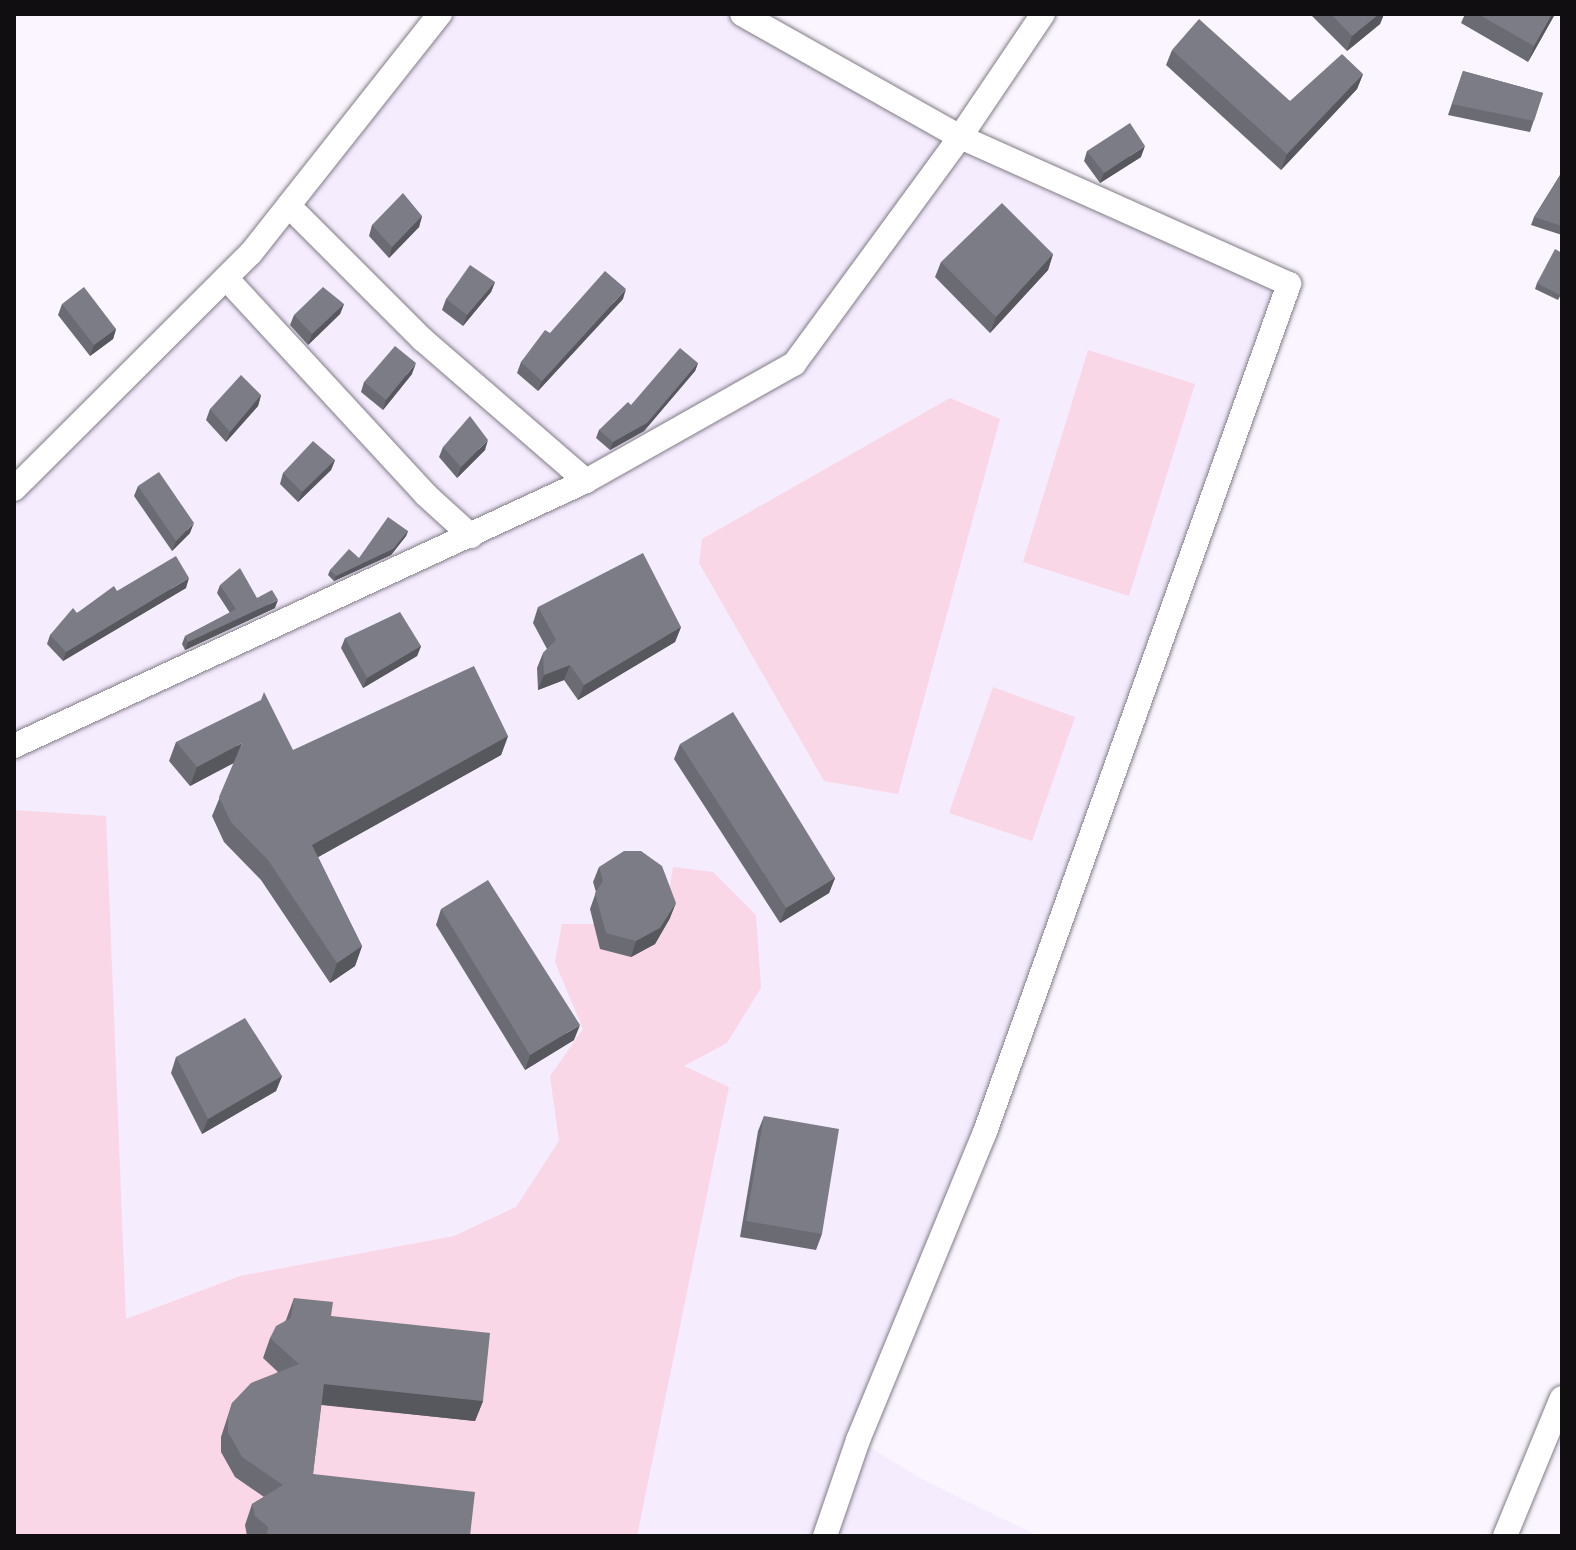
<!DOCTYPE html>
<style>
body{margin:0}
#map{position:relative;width:1576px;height:1550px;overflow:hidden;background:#faf5fe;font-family:Poppins,sans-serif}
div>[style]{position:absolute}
.built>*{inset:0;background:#f5ecfe}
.green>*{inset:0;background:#fad7e6}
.roads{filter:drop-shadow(0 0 2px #817c86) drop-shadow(0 0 2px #817c86)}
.street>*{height:24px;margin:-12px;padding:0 12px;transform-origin:12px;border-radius:12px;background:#fff}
.wall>*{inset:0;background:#6b6b73}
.shaded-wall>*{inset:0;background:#57575e}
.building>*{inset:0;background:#7c7c86}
span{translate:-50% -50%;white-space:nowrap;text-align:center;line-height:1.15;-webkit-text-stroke:6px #fff;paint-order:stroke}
.frame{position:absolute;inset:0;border:16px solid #100e11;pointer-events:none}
</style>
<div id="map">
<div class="built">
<div style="clip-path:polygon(440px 14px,742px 14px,960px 137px,1289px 284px,858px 1440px,922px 1479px,1038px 1536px,14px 1536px,14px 501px,66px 437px,226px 277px)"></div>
</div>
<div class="green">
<div style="clip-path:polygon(1088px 350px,1195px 384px,1129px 596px,1023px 562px)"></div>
<div style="clip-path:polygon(950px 398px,1000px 419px,898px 794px,824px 781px,699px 563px,702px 539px)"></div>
<div style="clip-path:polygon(993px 687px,1075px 717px,1032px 841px,949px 813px)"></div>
<div style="clip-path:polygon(14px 810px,106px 816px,126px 1319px,240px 1276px,454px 1236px,516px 1207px,559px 1141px,550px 1076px,583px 1029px,555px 962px,562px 924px,627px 924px,669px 892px,673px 867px,713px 872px,756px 915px,761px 988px,727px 1043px,684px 1066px,729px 1087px,637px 1536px,14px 1536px)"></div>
</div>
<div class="roads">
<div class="street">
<div style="left:226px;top:278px;width:295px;rotate:47.3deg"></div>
<div style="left:426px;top:495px;width:61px;rotate:42.3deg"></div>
<div style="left:586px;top:481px;width:239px;rotate:-29.4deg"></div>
<div style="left:794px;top:364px;width:281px;rotate:-53.8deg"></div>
<div style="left:960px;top:137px;width:250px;rotate:-150.6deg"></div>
<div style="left:14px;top:489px;width:334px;rotate:-44.9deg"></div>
<div style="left:251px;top:253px;width:305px;rotate:-51.7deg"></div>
<div style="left:14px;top:746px;width:630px;rotate:-24.86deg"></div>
<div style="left:586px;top:481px;width:216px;rotate:-139.1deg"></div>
<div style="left:423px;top:340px;width:190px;rotate:-135deg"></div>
<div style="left:825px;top:1536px;width:102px;rotate:-71deg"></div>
<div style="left:858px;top:1440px;width:333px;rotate:-67.6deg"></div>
<div style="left:985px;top:1132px;width:901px;rotate:-70.28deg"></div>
<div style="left:1289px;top:284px;width:360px;rotate:-155.9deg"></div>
<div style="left:960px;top:137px;width:148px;rotate:-56deg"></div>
<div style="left:1505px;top:1536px;width:149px;rotate:-67.6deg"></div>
</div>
</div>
<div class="wall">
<div style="clip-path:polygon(1310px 14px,1384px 14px,1380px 24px,1347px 51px)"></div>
<div style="clip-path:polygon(1465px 14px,1555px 14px,1528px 62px,1461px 23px)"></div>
<div style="clip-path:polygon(1172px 50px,1290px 101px,1363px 74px,1357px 89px,1281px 170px,1166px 65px)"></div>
<div style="clip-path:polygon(1463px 71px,1543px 93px,1530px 132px,1448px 115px)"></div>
<div style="clip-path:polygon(1087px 151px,1141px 157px,1100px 183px,1084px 161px)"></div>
<div style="clip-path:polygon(1562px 172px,1562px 235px,1531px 225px,1534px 217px)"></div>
<div style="clip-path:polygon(422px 216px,419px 227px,389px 258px,369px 236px,372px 225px)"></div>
<div style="clip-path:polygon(1562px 253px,1562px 293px,1558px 300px,1535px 289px,1537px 283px)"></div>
<div style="clip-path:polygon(1053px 254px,1048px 270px,990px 333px,935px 277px,941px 262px)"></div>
<div style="clip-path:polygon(495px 282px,491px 292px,463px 326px,442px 310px,446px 299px)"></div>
<div style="clip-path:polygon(623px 299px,538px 391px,517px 373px,521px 362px,550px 333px)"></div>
<div style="clip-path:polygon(62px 304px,116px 329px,113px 339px,90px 356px,58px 315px)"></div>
<div style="clip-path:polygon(344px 304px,340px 314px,308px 345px,290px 325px,294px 315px)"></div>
<div style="clip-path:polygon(698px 363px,695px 371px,644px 431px,610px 450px,596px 438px,599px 430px)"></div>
<div style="clip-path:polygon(412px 374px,383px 410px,361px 392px,364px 382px)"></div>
<div style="clip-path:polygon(261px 395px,258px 406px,226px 442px,206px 420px,210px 409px)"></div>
<div style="clip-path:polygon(443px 447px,485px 450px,457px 478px,439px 457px)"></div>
<div style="clip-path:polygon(335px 460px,331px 470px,298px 502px,280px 484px,283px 473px)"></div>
<div style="clip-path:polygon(138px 486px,190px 533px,172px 551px,134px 496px)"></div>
<div style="clip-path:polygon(408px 531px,406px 536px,391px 555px,334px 581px,328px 575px,330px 570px,359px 558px)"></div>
<div style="clip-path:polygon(220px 585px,257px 598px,275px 608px,185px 650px,182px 644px,185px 636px,230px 613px,217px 593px)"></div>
<div style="clip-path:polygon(186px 588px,63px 661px,47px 644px,50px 635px,77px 613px,117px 591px)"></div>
<div style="clip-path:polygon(538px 607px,681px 627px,675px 642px,578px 700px,564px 680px,538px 690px,537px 668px,543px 653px,547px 649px,533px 623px)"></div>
<div style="clip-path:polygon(345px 638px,421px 646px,417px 656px,363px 688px,341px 648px)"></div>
<div style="clip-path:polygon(508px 736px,501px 755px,318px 857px,362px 946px,355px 966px,330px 983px,261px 880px,224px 842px,212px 816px,234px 763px,190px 786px,169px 761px,176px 742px,293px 750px)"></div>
<div style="clip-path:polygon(680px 744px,835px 878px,829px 893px,780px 923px,674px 759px)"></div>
<div style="clip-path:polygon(599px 867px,670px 918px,655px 944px,631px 957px,600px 949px,590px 909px,596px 892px,593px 882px)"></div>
<div style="clip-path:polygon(441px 909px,574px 1040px,525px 1070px,436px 925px)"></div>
<div style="clip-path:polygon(176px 1057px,282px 1076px,276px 1091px,202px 1134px,171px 1073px)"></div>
<div style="clip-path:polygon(764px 1116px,822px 1234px,816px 1250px,740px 1237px,758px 1131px)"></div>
<div style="clip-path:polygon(294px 1298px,331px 1316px,483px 1401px,475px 1421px,321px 1405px,313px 1474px,470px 1536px,247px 1536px,245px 1525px,252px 1504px,264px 1497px,235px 1477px,221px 1452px,221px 1437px,232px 1403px,278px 1372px,263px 1358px,270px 1338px,286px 1320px)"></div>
</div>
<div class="shaded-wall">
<div style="clip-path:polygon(1379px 14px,1384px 14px,1380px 24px,1347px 51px,1352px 36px)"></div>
<div style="clip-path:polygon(1552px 14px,1555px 14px,1528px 62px,1534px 46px)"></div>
<div style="clip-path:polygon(1363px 74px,1357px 89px,1281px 170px,1287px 154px)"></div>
<div style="clip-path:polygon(1145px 146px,1141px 157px,1100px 183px,1104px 173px)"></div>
<div style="clip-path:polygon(422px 216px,419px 227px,389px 258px,392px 247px)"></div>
<div style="clip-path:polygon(1053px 254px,1048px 270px,990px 333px,996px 317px)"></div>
<div style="clip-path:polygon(495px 282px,491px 292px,463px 326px,467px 315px)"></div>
<div style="clip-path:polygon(626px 289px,623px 299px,538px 391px,542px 381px)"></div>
<div style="clip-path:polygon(344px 304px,340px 314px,308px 345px,312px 334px)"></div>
<div style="clip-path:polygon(116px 329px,113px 339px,90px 356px,94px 345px)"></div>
<div style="clip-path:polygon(416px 363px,412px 374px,383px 410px,386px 400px)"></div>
<div style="clip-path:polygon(698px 363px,695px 371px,644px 431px,610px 450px,613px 442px)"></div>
<div style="clip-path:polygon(261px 395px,258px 406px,226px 442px,230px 432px)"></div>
<div style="clip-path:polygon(488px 440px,485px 450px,457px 478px,461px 467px)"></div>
<div style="clip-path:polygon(335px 460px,331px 470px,298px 502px,302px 492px)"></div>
<div style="clip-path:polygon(194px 523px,190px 533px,172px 551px,176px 541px)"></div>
<div style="clip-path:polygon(408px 531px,406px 536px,391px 555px,334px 581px,336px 576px)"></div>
<div style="clip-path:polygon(189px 578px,186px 588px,63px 661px,66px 652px)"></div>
<div style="clip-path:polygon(278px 600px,275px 608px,185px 650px,188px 642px)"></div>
<div style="clip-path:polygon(681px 627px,675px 642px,578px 700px,584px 685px)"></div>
<div style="clip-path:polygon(421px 646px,417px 656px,363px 688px,367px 678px)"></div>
<div style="clip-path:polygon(570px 665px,564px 680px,538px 690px,544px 675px)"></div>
<div style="clip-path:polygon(508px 736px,501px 755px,304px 865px,312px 845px)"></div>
<div style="clip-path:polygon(242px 743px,235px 762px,190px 786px,197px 767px)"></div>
<div style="clip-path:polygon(835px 878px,829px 893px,780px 923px,786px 908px)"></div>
<div style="clip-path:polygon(676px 903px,670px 918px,655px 944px,631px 957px,636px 941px)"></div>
<div style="clip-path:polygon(362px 946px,355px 966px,330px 983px,337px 963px)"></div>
<div style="clip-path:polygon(580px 1025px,574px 1040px,525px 1070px,530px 1055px)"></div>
<div style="clip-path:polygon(282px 1076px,276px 1091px,202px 1134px,208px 1119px)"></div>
<div style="clip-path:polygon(324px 1384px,483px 1401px,475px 1421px,316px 1404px)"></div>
</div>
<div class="building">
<div style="clip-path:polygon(1331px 14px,1379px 14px,1352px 36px)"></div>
<div style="clip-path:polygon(1478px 14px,1552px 14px,1534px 46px)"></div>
<div style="clip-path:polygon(1199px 19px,1290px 101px,1342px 54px,1363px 74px,1287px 154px,1172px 50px)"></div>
<div style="clip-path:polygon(1463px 71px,1543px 93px,1534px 121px,1452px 104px)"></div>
<div style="clip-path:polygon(1130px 123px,1145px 146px,1104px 173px,1087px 151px)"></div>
<div style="clip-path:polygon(1562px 172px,1562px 226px,1534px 217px)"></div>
<div style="clip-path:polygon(403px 193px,422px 216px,392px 247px,372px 225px)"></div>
<div style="clip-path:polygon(1002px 203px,1053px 254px,996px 317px,941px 262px)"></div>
<div style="clip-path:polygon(1555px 249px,1562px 253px,1562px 291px,1560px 295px,1537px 283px)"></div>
<div style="clip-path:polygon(470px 265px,495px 282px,467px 315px,446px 299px)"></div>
<div style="clip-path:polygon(605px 271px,626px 289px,542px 381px,521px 362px,545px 330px,550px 333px)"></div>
<div style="clip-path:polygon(84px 287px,116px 329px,94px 345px,62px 304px)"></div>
<div style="clip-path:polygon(323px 287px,344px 304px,312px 334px,294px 315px)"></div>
<div style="clip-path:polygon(395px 346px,416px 363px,386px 400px,364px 382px)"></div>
<div style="clip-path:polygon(680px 348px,698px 363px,647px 423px,613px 442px,599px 430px,628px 402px,631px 405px)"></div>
<div style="clip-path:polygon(241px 375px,261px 395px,230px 432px,210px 409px)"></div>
<div style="clip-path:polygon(470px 416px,488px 440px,461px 467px,443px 447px)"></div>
<div style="clip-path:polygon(313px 441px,335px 460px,302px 492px,283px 473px)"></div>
<div style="clip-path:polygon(159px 472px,194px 523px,176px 541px,138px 486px)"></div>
<div style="clip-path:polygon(388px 517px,408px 531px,393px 549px,336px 576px,330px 570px,349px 549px,359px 558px)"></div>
<div style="clip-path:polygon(643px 553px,681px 627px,584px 685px,570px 665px,544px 675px,543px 653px,556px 640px,538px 607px)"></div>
<div style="clip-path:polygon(176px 556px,189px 578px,66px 652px,50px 635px,73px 608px,77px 613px,114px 586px,117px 591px)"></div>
<div style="clip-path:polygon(240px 568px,257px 598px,272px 590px,278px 600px,188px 642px,185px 636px,236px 609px,220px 585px)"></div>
<div style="clip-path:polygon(400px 612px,421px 646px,367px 678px,345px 638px)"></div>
<div style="clip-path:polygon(474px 666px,508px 736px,312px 845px,362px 946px,337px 963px,268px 860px,231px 822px,219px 797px,242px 743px,197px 767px,176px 742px,261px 700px,264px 692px,293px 750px)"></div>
<div style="clip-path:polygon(733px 712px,835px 878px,786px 908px,680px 744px)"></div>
<div style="clip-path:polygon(624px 851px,641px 851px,662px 866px,676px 903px,660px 928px,636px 941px,606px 933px,595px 893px,603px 881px,599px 867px)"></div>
<div style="clip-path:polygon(488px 880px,580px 1025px,530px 1055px,441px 909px)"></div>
<div style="clip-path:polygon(245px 1018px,282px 1076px,208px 1119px,176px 1057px)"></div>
<div style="clip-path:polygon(764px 1116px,839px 1129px,822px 1234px,746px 1221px)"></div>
<div style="clip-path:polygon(294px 1298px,333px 1302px,331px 1316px,490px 1333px,483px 1401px,324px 1384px,313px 1474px,475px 1492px,470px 1536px,267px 1536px,268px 1527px,255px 1516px,252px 1504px,283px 1485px,242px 1457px,228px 1432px,228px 1417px,232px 1403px,251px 1383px,299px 1364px,270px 1338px,276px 1326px,291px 1318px)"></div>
</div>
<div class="frame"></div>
</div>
